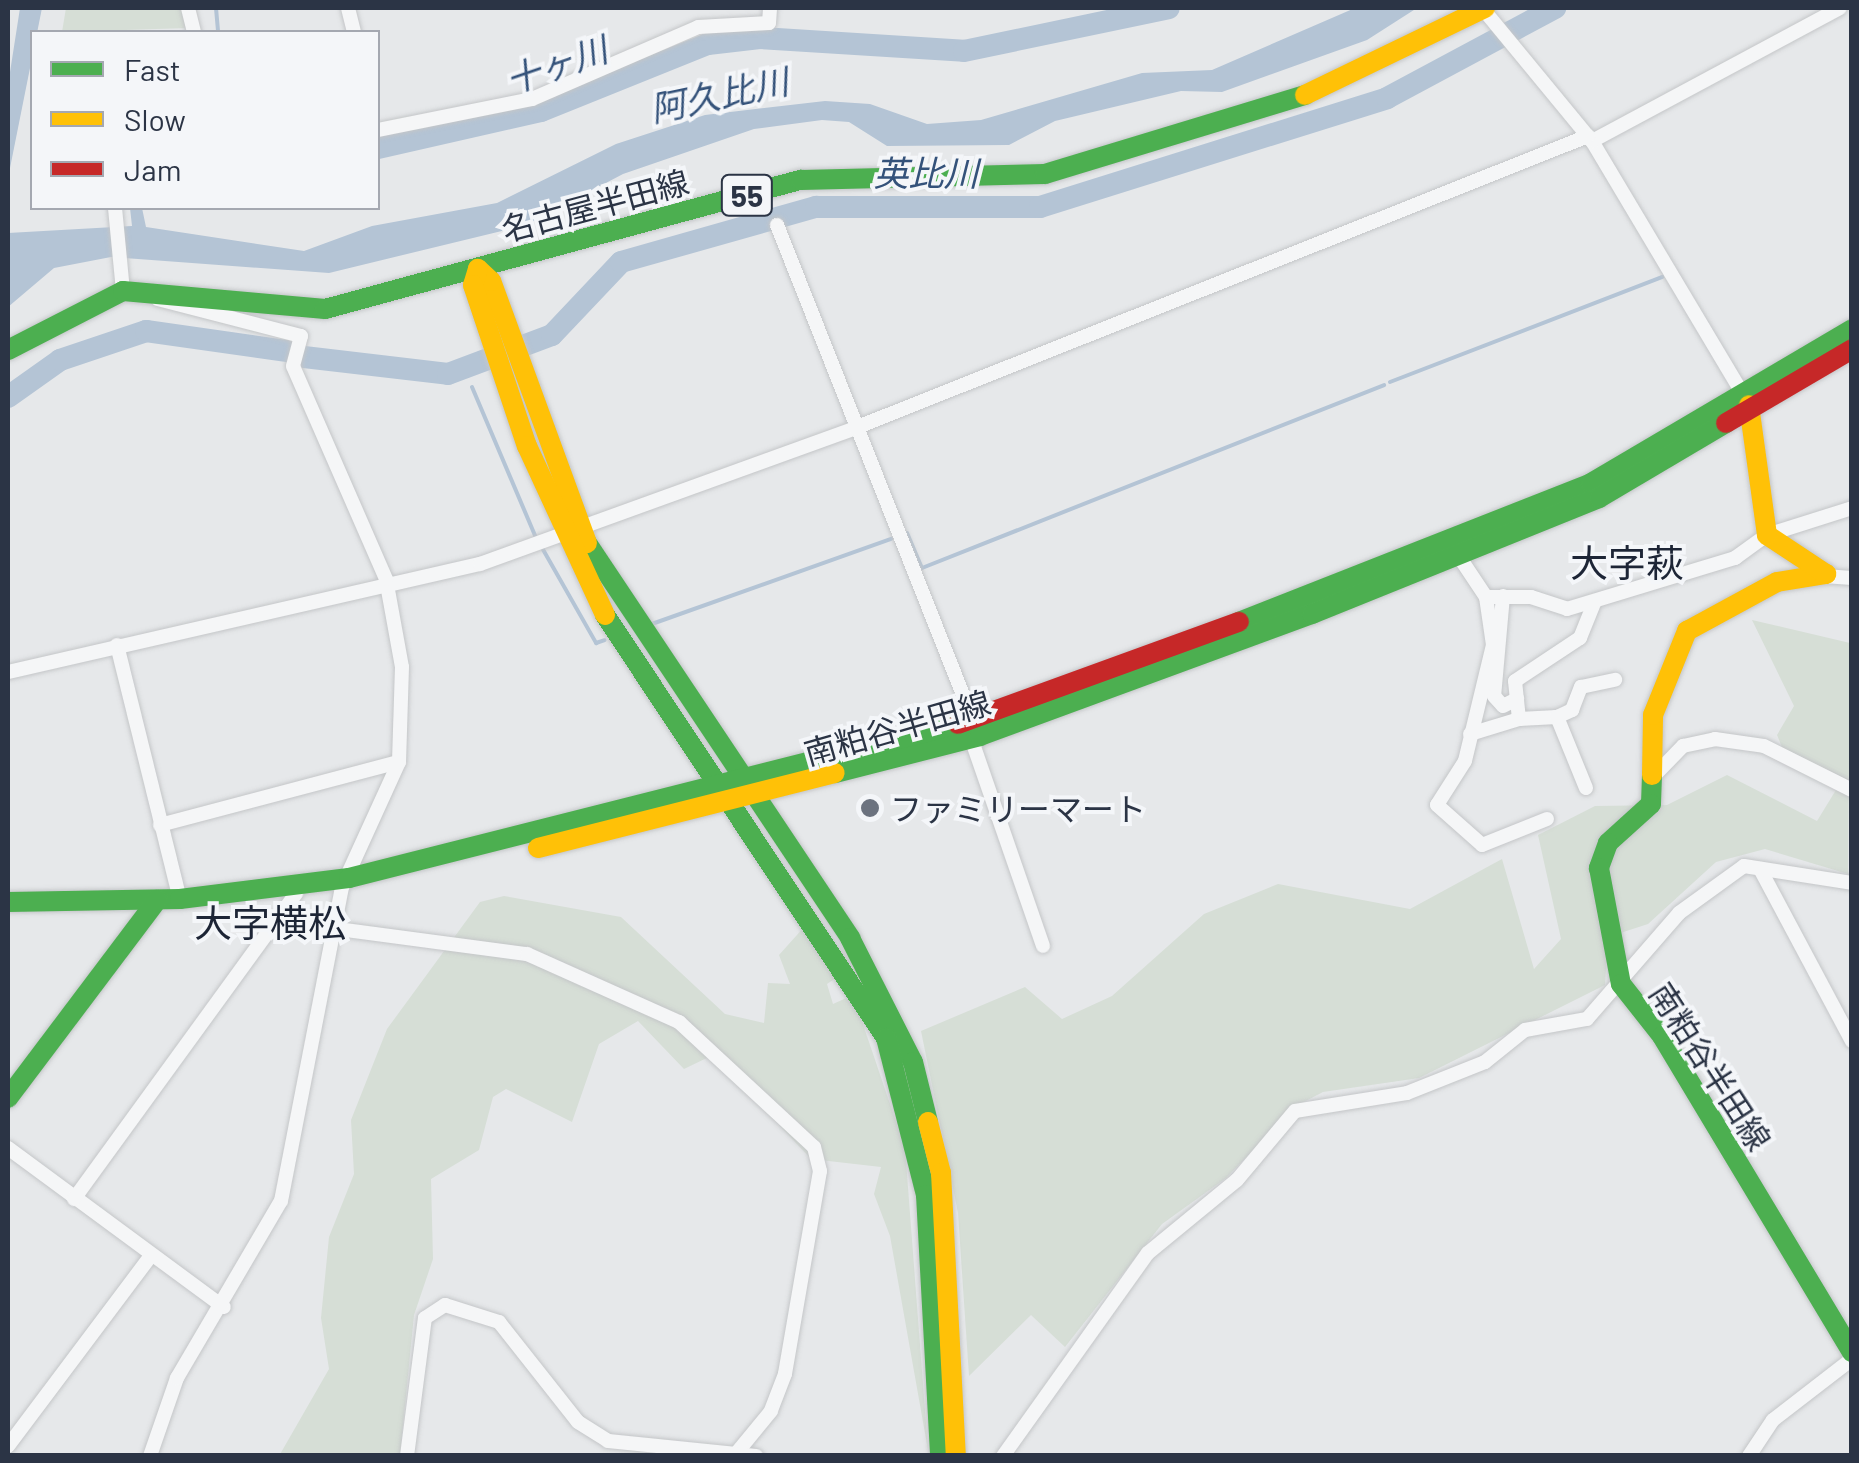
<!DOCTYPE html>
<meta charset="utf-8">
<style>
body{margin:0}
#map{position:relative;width:1859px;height:1463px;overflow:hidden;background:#e6e8ea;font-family:Barlow,"Noto Sans JP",sans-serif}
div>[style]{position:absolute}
.green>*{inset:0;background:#d6ded6}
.water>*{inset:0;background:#b4c4d5}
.stream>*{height:4px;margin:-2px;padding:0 2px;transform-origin:2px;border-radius:2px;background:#b4c4d5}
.river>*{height:22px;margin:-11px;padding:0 11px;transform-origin:11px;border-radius:11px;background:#b4c4d5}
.roads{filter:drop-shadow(0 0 2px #c4c6c8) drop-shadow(0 0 2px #c4c6c8)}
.street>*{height:14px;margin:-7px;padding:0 7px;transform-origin:7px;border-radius:7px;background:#f5f6f7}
.fast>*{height:20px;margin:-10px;padding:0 10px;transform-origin:10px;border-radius:10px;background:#4caf50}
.slow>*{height:20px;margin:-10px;padding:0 10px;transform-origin:10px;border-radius:10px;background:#ffc107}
.jam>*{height:20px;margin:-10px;padding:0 10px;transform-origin:10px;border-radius:10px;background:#c62828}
.dots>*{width:28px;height:28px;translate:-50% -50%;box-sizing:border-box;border:5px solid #f4f6f9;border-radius:50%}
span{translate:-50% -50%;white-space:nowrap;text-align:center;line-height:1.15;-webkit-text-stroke:8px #f4f6f9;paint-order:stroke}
.shield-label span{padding:2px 8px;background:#f4f6f9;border:2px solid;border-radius:8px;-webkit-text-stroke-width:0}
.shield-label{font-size:30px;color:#2b3445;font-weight:700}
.street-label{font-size:32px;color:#2b3445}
.poi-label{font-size:32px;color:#2b3445}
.left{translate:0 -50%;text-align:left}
.water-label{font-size:35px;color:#34527a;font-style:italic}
.quarter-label{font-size:38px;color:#1d2536}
.frame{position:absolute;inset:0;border:10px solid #2b3445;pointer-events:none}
.legend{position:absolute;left:30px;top:30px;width:350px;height:180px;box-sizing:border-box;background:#f4f6f9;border:2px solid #a4a8b1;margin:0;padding:12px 18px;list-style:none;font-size:30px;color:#2b3445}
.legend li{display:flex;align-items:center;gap:20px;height:50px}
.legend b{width:50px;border:2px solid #a4a8b1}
</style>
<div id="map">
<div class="green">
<div style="clip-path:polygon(66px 8px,181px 8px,188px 28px,62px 32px)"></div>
<div style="clip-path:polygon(1752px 620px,1850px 643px,1848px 874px,1765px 849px,1716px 862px,1648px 924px,1608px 937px,1605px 985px,1419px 1078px,1323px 1092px,1296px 1106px,1226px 1178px,1162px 1224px,1065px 1347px,1031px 1315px,969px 1376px,958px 1213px,921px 1031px,1025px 987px,1062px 1019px,1112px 996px,1204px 914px,1278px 884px,1410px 909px,1502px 859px,1534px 969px,1561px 939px,1538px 835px,1595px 806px,1667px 805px,1727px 775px,1817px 821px,1839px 785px,1785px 754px,1777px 735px,1794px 706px)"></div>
<div style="clip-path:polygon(504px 896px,621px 917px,725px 1014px,764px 1023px,768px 983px,790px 984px,779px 955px,805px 926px,839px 976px,827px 984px,833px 1004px,853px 995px,905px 1148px,928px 1450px,890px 1236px,874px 1194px,881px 1167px,811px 1159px,713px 1055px,684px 1069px,638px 1021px,599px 1044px,572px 1122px,506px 1089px,493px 1097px,479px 1150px,431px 1179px,433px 1259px,414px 1315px,400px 1455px,279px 1456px,329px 1369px,321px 1318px,329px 1237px,354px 1174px,351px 1120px,387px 1029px,480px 902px)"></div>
</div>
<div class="water">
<div style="clip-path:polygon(20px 8px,42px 8px,8px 178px,8px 85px)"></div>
<div style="clip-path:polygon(1355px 8px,1417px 8px,1367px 40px,1222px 92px,1181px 91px,1055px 121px,1009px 145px,887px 146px,849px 122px,822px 120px,754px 129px,623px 174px,526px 225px,329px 273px,111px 257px,54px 268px,8px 307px,8px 233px,132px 226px,130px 208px,142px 208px,146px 227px,304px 251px,372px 226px,497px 203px,616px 144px,705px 115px,825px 101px,870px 104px,927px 124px,981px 120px,1142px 73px,1212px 70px)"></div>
</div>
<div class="stream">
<div style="left:216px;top:8px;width:24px;rotate:85deg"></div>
<div style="left:1390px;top:382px;width:292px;rotate:-21.1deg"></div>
<div style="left:472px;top:387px;width:164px;rotate:67deg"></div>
<div style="left:907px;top:533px;width:38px;rotate:67deg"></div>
<div style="left:922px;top:568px;width:497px;rotate:-21.6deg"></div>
<div style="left:541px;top:546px;width:112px;rotate:60.4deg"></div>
<div style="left:596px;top:643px;width:9px;rotate:-18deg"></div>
<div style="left:649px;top:625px;width:257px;rotate:-19.6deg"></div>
</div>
<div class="river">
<div style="left:378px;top:148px;width:167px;rotate:-12.8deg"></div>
<div style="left:541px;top:111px;width:180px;rotate:-21.9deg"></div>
<div style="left:708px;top:44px;width:52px;rotate:-6.6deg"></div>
<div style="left:760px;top:38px;width:204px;rotate:3.6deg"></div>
<div style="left:964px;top:51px;width:209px;rotate:-11.8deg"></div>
<div style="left:304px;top:357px;width:145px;rotate:6.7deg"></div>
<div style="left:448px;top:374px;width:111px;rotate:-20.6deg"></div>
<div style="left:552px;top:335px;width:100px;rotate:-46.6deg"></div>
<div style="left:621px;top:262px;width:203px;rotate:-15.8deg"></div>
<div style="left:816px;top:207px;width:224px"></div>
<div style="left:1040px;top:207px;width:364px;rotate:-17.4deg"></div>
<div style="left:1387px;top:98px;width:191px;rotate:-28.2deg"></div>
<div style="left:8px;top:397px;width:64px;rotate:-35.4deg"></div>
<div style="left:60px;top:360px;width:91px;rotate:-18.6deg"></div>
<div style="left:146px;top:331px;width:141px;rotate:8.1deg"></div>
</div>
<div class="roads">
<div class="street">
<div style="left:188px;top:8px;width:25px;rotate:76deg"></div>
<div style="left:348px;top:8px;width:25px;rotate:76deg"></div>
<div style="left:1483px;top:9px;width:171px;rotate:50.5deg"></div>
<div style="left:1592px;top:141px;width:299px;rotate:59.2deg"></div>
<div style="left:378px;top:130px;width:157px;rotate:-11.4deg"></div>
<div style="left:532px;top:99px;width:181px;rotate:-23.4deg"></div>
<div style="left:698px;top:27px;width:71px;rotate:-3.2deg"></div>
<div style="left:769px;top:23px;width:15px;rotate:-86deg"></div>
<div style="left:1592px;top:141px;width:281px;rotate:-28.2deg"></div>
<div style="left:115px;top:208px;width:83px;rotate:84.5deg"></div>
<div style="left:777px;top:225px;width:532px;rotate:68.4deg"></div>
<div style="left:1454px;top:549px;width:58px;rotate:56.3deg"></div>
<div style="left:1486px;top:597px;width:45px"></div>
<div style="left:1531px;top:597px;width:38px;rotate:18deg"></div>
<div style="left:1567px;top:609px;width:176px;rotate:-16.9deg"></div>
<div style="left:1735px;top:558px;width:39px;rotate:-36deg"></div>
<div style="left:1767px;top:535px;width:89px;rotate:-17.6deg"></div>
<div style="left:1824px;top:576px;width:28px;rotate:4deg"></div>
<div style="left:1503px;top:596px;width:100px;rotate:95.1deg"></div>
<div style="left:1494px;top:696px;width:13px;rotate:48deg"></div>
<div style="left:1503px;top:706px;width:16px;rotate:-27deg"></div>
<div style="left:1486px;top:597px;width:49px;rotate:81.7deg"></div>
<div style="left:1493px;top:645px;width:119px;rotate:103.6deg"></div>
<div style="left:1465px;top:761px;width:52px;rotate:122.5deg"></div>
<div style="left:1437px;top:805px;width:60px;rotate:41.6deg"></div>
<div style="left:1482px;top:845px;width:70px;rotate:-21.8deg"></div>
<div style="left:117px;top:645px;width:262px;rotate:76.1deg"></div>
<div style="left:8px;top:672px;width:484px;rotate:-12.9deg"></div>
<div style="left:480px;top:564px;width:399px;rotate:-19.9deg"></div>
<div style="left:855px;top:428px;width:789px;rotate:-21.72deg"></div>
<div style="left:1557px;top:717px;width:38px;rotate:177deg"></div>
<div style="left:1519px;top:719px;width:38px;rotate:-96deg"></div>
<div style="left:1515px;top:681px;width:78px;rotate:-33.5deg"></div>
<div style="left:1580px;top:638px;width:37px;rotate:-68deg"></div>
<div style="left:1470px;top:734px;width:51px;rotate:-17deg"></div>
<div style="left:971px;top:738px;width:220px;rotate:70.9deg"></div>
<div style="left:1652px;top:778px;width:45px;rotate:-45.9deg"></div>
<div style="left:1683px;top:746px;width:33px;rotate:-12deg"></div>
<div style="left:1715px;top:739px;width:49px;rotate:8.1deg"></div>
<div style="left:1764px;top:746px;width:98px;rotate:26.6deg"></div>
<div style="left:1586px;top:788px;width:77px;rotate:-112.2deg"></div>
<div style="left:1557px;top:717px;width:17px;rotate:-25deg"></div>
<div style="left:1572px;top:710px;width:25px;rotate:-69deg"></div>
<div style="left:1581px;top:687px;width:35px;rotate:-12deg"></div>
<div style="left:160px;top:825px;width:247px;rotate:-14.8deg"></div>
<div style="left:1760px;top:869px;width:195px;rotate:61.9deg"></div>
<div style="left:331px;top:928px;width:198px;rotate:7.6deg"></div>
<div style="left:527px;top:954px;width:167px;rotate:24.1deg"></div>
<div style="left:679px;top:1022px;width:184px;rotate:42.8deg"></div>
<div style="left:814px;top:1147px;width:25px;rotate:76deg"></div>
<div style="left:820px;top:1171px;width:206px;rotate:99.8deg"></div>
<div style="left:785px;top:1374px;width:40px;rotate:111deg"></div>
<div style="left:771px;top:1411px;width:58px;rotate:129.4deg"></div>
<div style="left:8px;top:1148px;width:268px;rotate:36.4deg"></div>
<div style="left:74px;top:1199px;width:378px;rotate:-54deg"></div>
<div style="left:8px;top:1446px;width:236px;rotate:-53.1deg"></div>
<div style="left:150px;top:1456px;width:83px;rotate:-70.9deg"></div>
<div style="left:177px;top:1378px;width:205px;rotate:-59.6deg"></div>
<div style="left:281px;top:1201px;width:320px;rotate:-79deg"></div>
<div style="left:342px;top:887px;width:137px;rotate:-65.5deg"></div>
<div style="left:399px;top:762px;width:95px;rotate:-88.2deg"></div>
<div style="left:402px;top:667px;width:89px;rotate:-100.3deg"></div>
<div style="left:386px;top:579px;width:232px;rotate:-113.6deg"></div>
<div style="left:293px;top:366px;width:31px;rotate:-75deg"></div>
<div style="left:301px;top:336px;width:148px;rotate:-165.5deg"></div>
<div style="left:407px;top:1456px;width:139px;rotate:-82.6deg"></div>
<div style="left:425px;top:1318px;width:24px;rotate:-33deg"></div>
<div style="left:445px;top:1305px;width:57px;rotate:17.5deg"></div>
<div style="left:499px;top:1322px;width:127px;rotate:51.7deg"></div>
<div style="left:578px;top:1422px;width:36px;rotate:32deg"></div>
<div style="left:608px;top:1441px;width:149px;rotate:5.8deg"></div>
<div style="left:1003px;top:1456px;width:249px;rotate:-54.5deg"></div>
<div style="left:1148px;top:1253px;width:115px;rotate:-39.4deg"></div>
<div style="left:1237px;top:1180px;width:90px;rotate:-50deg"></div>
<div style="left:1295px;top:1111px;width:113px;rotate:-9.1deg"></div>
<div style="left:1407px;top:1093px;width:84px;rotate:-21.7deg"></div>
<div style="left:1485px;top:1062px;width:51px;rotate:-38.7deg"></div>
<div style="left:1525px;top:1030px;width:63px;rotate:-10.1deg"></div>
<div style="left:1587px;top:1019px;width:140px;rotate:-49deg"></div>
<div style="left:1679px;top:913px;width:80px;rotate:-35.9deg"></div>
<div style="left:1744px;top:866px;width:109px;rotate:8.9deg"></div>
<div style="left:1749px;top:1456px;width:43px;rotate:-56.3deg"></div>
<div style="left:1773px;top:1420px;width:100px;rotate:-37.7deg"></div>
</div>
<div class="fast">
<div style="left:8px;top:350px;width:129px;rotate:-27.2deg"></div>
<div style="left:123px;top:291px;width:203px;rotate:5.1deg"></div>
<div style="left:325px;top:309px;width:493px;rotate:-15.2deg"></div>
<div style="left:801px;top:180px;width:244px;rotate:-1.4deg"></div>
<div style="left:1045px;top:174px;width:272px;rotate:-16.9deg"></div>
<div style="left:587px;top:543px;width:475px;rotate:56.3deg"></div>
<div style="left:850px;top:938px;width:139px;rotate:63.1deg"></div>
<div style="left:913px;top:1062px;width:62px;rotate:76deg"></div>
<div style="left:605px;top:615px;width:508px;rotate:56.4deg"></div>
<div style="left:886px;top:1038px;width:162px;rotate:75.7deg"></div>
<div style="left:926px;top:1195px;width:261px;rotate:86.9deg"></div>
<div style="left:1239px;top:622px;width:378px;rotate:-21.5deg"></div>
<div style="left:1591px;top:483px;width:303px;rotate:-30.5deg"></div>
<div style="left:835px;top:773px;width:150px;rotate:-14.3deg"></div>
<div style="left:980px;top:736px;width:354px;rotate:-20.2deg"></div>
<div style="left:1312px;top:614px;width:310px;rotate:-22deg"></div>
<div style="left:1599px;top:498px;width:147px;rotate:-30.6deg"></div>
<div style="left:1652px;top:775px;width:29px;rotate:92deg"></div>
<div style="left:1651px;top:804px;width:58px;rotate:137.8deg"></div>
<div style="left:1608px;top:843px;width:27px;rotate:110deg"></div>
<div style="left:1599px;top:868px;width:118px;rotate:79.3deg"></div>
<div style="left:1621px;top:984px;width:66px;rotate:51.7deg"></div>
<div style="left:1662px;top:1036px;width:369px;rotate:59deg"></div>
<div style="left:8px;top:902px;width:172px;rotate:-1deg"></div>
<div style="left:180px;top:899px;width:170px;rotate:-7.1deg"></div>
<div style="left:349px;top:878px;width:628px;rotate:-14.19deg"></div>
<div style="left:8px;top:1098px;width:248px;rotate:-53deg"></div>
</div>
<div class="slow">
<div style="left:1305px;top:95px;width:200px;rotate:-25.8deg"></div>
<div style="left:587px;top:543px;width:279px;rotate:-110.1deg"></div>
<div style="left:491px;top:281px;width:18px;rotate:-137deg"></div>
<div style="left:478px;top:269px;width:17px;rotate:107deg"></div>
<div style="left:473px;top:285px;width:170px;rotate:71.5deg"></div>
<div style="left:527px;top:446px;width:186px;rotate:65.2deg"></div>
<div style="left:1652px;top:775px;width:60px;rotate:-89deg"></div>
<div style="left:1653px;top:715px;width:91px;rotate:-68deg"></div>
<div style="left:1687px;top:631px;width:102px;rotate:-28.6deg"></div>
<div style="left:1777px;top:582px;width:50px;rotate:-9.3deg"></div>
<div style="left:1826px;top:574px;width:71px;rotate:-146.5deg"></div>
<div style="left:1767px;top:535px;width:131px;rotate:-97.9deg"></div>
<div style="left:538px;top:848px;width:306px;rotate:-14.2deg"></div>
<div style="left:928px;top:1122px;width:53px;rotate:75.7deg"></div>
<div style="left:941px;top:1173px;width:283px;rotate:87deg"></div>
</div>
<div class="jam">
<div style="left:1726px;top:423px;width:146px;rotate:-30.4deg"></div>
<div style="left:958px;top:724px;width:299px;rotate:-20deg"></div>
</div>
</div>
<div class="dots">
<div style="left:870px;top:808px;background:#6c737f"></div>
</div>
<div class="shield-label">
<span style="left:747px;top:195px">55</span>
</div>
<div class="street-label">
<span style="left:595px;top:205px;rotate:-15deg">名古屋半田線</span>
<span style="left:897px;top:727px;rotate:-16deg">南粕谷半田線</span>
<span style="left:1711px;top:1066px;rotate:57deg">南粕谷半田線</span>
</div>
<div class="poi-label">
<span class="left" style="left:890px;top:808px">ファミリーマート</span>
</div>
<div class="water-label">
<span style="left:556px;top:64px;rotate:-19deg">十ヶ川</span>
<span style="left:719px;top:94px;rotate:-12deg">阿久比川</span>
<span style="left:926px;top:172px">英比川</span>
</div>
<div class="quarter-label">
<span style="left:1627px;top:563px">大字萩</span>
<span style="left:270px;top:923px">大字横松</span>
</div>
<div class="frame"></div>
<ul class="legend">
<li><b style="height:12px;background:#4caf50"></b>Fast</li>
<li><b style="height:12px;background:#ffc107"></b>Slow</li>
<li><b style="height:12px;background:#c62828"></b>Jam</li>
</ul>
</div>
